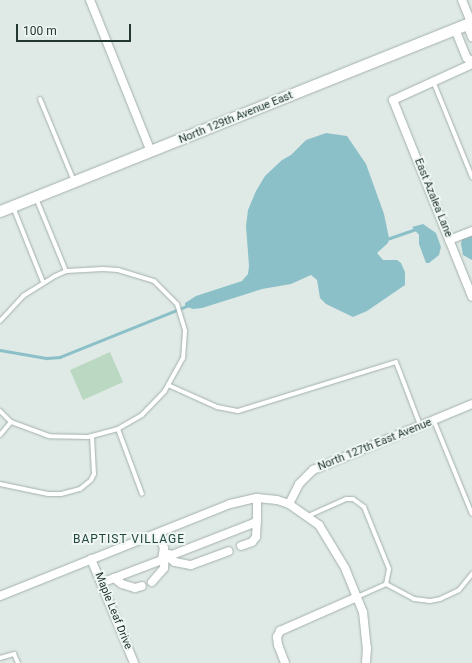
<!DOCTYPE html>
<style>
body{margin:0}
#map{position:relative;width:472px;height:663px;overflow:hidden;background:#dfe9e5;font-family:Roboto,sans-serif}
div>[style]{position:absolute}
.green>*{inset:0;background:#bad8c2}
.water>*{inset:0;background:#8cc0c9}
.stream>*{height:2.5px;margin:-1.25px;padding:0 1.25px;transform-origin:1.25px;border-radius:1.25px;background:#8cc0c9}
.roads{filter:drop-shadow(0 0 1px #a3b0ac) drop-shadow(0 0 1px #a3b0ac)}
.service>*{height:4px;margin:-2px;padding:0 2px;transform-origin:2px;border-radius:2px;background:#fff}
.minor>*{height:8px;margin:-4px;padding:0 4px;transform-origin:4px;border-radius:4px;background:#fff}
.tertiary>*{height:11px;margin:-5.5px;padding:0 5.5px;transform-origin:5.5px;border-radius:5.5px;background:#fff}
span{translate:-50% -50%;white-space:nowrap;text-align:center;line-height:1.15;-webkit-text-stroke:4px #eff6f3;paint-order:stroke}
.street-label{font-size:11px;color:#223732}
.neighbourhood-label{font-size:12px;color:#20473e;letter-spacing:1px}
.scale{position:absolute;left:16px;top:24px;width:115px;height:18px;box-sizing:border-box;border:2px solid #223732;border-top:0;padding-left:5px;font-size:12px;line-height:14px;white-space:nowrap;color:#223732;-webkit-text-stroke:3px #eff6f3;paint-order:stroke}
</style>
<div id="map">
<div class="green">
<div style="clip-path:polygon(110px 352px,123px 382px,83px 400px,70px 370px)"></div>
</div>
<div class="water">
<div style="clip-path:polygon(326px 133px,347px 136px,366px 164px,384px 214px,389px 238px,388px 243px,377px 253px,383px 260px,397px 260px,401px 263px,405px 272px,405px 285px,367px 311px,353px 317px,326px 304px,320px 298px,317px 280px,311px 275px,291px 284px,262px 289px,202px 308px,193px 309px,185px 306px,185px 303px,196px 296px,242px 281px,248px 274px,249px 266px,246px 226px,248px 210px,256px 191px,265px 176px,282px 160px,291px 155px,306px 140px)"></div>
<div style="clip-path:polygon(423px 224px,436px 233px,441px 247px,439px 255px,429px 263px,426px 263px,419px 244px,419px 235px,412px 227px)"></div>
<div style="clip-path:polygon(472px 236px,472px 260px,463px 255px,461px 244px,462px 239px)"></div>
</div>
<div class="stream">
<div style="left:387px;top:239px;width:31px;rotate:-19deg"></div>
<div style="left:0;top:350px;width:48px;rotate:9.7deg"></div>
<div style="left:47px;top:358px;width:13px;rotate:-4deg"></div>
<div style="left:60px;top:357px;width:137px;rotate:-21.9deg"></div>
</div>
<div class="roads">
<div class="service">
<div style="left:433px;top:81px;width:104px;rotate:67.9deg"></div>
<div style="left:40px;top:99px;width:89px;rotate:67.5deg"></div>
<div style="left:36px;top:198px;width:79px;rotate:67.7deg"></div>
<div style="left:13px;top:207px;width:81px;rotate:68.2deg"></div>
<div style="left:0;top:321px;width:34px;rotate:-47deg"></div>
<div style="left:23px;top:296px;width:38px;rotate:-32deg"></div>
<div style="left:55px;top:276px;width:12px;rotate:-24deg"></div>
<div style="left:66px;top:271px;width:37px;rotate:-3deg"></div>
<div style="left:103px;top:269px;width:15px;rotate:4deg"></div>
<div style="left:118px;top:270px;width:38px;rotate:17deg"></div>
<div style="left:154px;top:281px;width:33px;rotate:45deg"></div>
<div style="left:177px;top:304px;width:28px;rotate:73deg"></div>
<div style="left:185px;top:331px;width:27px;rotate:94deg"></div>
<div style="left:183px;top:358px;width:38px;rotate:119deg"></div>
<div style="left:165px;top:391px;width:33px;rotate:134deg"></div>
<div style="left:142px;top:415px;width:28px;rotate:150deg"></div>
<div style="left:118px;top:429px;width:31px;rotate:165deg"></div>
<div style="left:88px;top:437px;width:39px;rotate:-179deg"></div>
<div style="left:49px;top:436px;width:40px;rotate:-159.8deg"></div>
<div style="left:11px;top:422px;width:16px;rotate:-135deg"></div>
<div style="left:168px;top:385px;width:54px;rotate:24.2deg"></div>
<div style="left:217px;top:407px;width:21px;rotate:11deg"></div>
<div style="left:238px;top:411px;width:165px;rotate:-17.2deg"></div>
<div style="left:396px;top:362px;width:67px;rotate:69.1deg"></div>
<div style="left:434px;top:421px;width:100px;rotate:67.8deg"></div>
<div style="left:118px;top:429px;width:69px;rotate:69.7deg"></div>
<div style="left:0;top:435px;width:17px;rotate:-50deg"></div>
<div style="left:0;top:484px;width:49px;rotate:11.8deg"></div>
<div style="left:48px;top:494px;width:13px"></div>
<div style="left:61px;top:494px;width:20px;rotate:-15deg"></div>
<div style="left:80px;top:489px;width:14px;rotate:-39deg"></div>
<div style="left:91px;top:480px;width:7px;rotate:-63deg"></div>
<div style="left:94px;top:474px;width:38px;rotate:-93deg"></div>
<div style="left:308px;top:516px;width:42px;rotate:-24.1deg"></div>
<div style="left:346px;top:499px;width:7px"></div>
<div style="left:353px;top:499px;width:14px;rotate:36deg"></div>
<div style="left:364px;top:507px;width:67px;rotate:68deg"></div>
<div style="left:389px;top:569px;width:15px;rotate:101deg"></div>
<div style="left:357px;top:597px;width:32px;rotate:-24deg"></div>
<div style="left:386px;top:584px;width:32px;rotate:28deg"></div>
<div style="left:414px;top:599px;width:16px;rotate:7deg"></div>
<div style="left:430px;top:601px;width:10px;rotate:-11deg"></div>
<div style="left:440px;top:599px;width:21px;rotate:-25deg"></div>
<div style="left:459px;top:590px;width:21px;rotate:-51deg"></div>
<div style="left:0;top:658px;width:15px;rotate:-16deg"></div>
<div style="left:14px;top:654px;width:10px;rotate:66deg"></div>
</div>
<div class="minor">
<div style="left:90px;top:0;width:164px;rotate:68.1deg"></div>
<div style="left:462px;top:0;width:24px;rotate:68deg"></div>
<div style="left:467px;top:24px;width:14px;rotate:69deg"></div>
<div style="left:455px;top:29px;width:31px;rotate:68deg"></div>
<div style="left:467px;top:58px;width:6px;rotate:31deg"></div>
<div style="left:472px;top:64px;width:87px;rotate:155.5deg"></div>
<div style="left:393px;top:100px;width:212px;rotate:68.1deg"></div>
<div style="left:449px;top:240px;width:25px;rotate:-21deg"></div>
<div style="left:289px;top:504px;width:22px;rotate:-63deg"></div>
<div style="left:299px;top:484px;width:20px;rotate:-45deg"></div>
<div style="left:313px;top:470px;width:172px;rotate:-22.5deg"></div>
<div style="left:241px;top:546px;width:12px;rotate:-20deg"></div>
<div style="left:252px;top:542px;width:6px;rotate:-51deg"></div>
<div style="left:256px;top:537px;width:17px;rotate:-87deg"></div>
<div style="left:165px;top:555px;width:12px;rotate:35deg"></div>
<div style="left:175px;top:562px;width:16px;rotate:11deg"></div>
<div style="left:191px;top:565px;width:40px;rotate:-20.2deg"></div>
<div style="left:91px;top:559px;width:113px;rotate:67.5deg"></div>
<div style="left:114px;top:578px;width:10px;rotate:37deg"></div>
<div style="left:122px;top:584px;width:14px;rotate:17deg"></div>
<div style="left:135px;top:588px;width:7px;rotate:-16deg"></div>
<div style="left:152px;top:582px;width:18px;rotate:-49deg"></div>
<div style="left:164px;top:568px;width:15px;rotate:-86deg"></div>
<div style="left:165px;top:553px;width:7px;rotate:16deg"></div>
<div style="left:172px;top:555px;width:88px;rotate:-21.3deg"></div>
<div style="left:254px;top:523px;width:4px;rotate:-45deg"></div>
<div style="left:257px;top:520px;width:22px;rotate:-90deg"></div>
<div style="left:101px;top:583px;width:65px;rotate:-20.7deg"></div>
<div style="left:162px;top:560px;width:12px;rotate:-81deg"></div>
<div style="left:164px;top:548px;width:16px;rotate:-112deg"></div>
<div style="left:0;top:596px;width:248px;rotate:-21.8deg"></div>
<div style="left:230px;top:504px;width:28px;rotate:-13deg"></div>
<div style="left:257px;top:498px;width:20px;rotate:6deg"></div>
<div style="left:277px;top:500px;width:13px;rotate:18deg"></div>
<div style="left:289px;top:504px;width:37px;rotate:35deg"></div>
<div style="left:319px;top:525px;width:50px;rotate:58.8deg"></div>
<div style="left:345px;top:568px;width:48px;rotate:67.8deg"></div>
<div style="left:363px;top:612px;width:36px;rotate:84deg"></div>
<div style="left:367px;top:648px;width:15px;rotate:94deg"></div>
<div style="left:285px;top:663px;width:19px;rotate:-111deg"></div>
<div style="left:278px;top:645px;width:8px;rotate:-97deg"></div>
<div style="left:277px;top:637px;width:7px;rotate:-63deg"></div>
<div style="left:280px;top:631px;width:84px;rotate:-23.8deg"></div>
</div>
<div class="tertiary">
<div style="left:0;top:211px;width:508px;rotate:-21.82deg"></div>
</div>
</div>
<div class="street-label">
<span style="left:236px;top:118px;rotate:-22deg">North 129th Avenue East</span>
<span style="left:433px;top:198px;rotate:68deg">East Azalea Lane</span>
<span style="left:375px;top:445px;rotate:-22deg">North 127th East Avenue</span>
<span style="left:113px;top:611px;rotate:68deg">Maple Leaf Drive</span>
</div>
<div class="neighbourhood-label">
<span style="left:129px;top:540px">BAPTIST VILLAGE</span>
</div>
<div class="scale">100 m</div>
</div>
